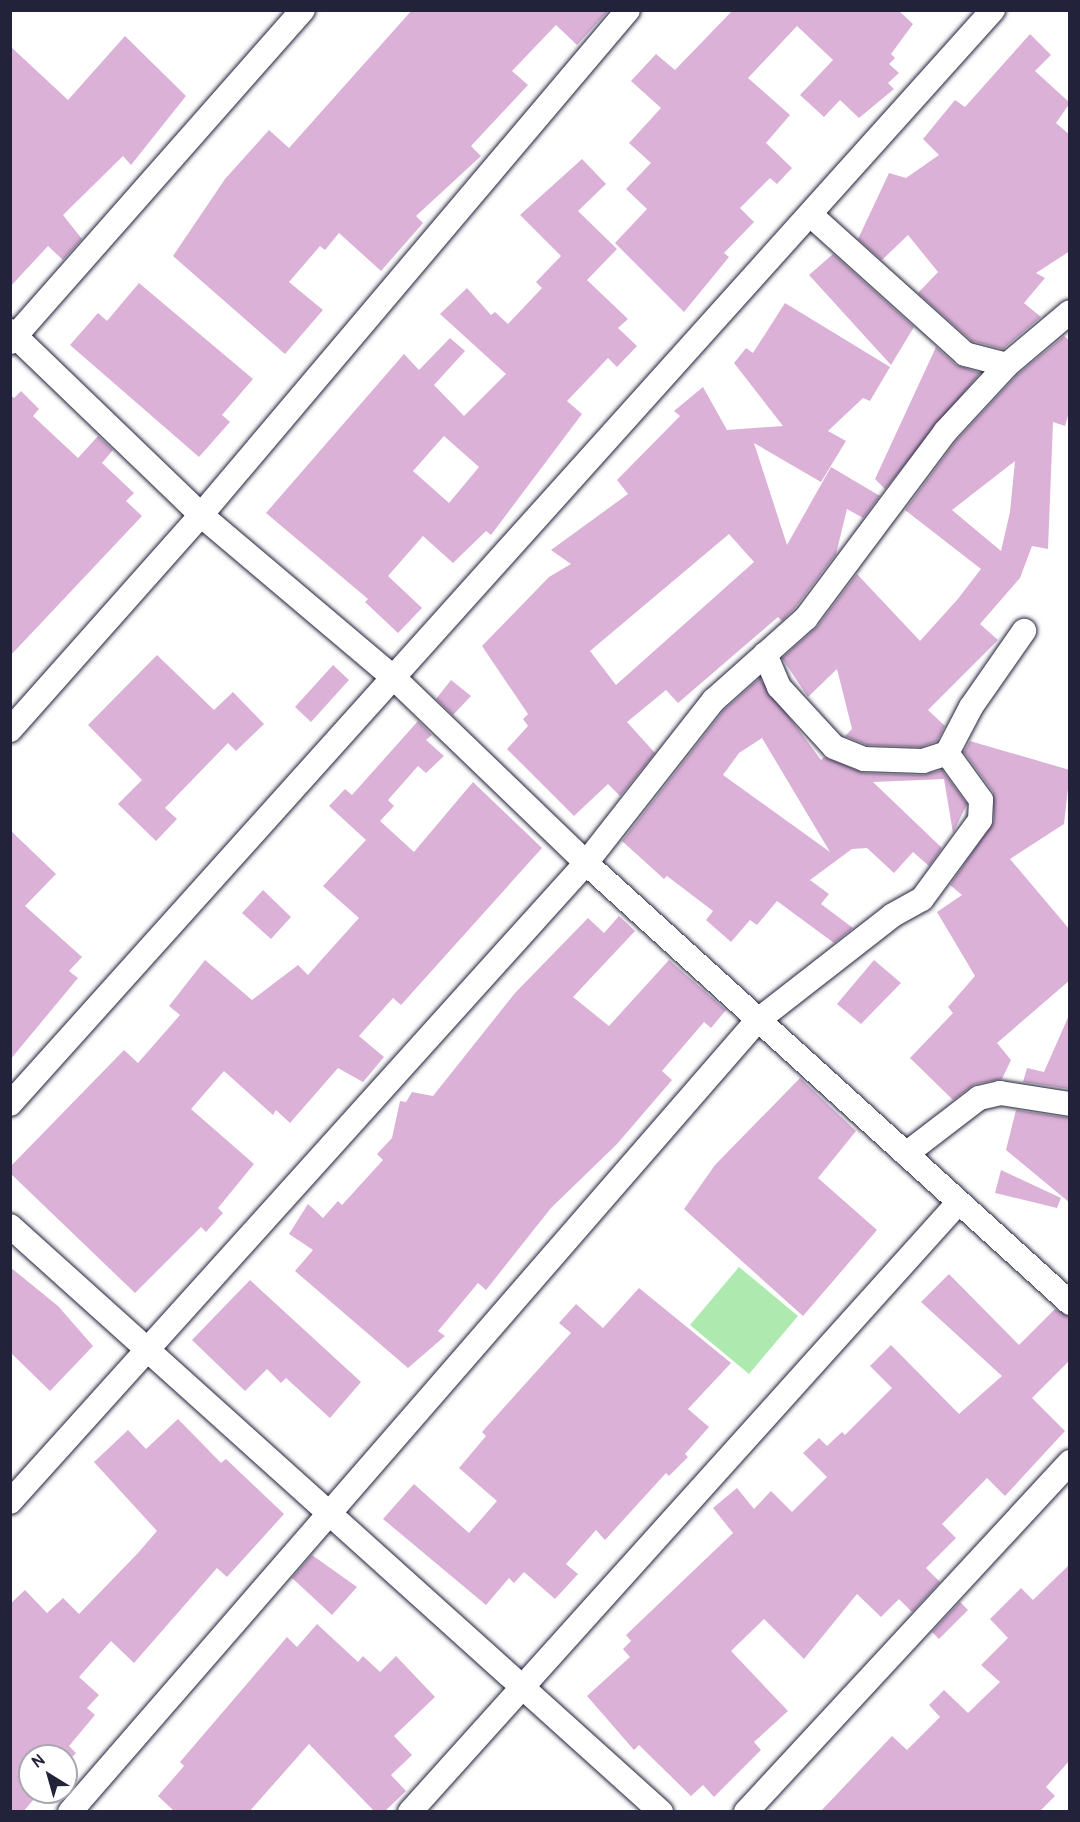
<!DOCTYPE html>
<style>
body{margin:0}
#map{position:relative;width:1080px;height:1822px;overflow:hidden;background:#fff;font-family:Pangolin,sans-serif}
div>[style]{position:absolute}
.green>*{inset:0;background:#aee9af}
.building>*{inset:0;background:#dbb1d7}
.roads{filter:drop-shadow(0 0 2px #22223b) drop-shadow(0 0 2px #22223b)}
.minor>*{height:24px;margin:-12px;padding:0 12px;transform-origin:12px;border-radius:12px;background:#fff}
span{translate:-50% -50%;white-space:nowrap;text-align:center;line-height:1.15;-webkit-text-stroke:4.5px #fff;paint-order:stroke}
.frame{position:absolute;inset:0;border:12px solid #22223b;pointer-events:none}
.north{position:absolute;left:18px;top:1744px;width:60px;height:60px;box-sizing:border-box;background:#fff;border:2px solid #a7a7b1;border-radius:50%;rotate:323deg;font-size:16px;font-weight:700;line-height:24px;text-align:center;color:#22223b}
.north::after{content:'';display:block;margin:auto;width:21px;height:27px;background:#22223b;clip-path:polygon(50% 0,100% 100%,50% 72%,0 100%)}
</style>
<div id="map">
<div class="green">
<div style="clip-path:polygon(739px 1267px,798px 1316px,749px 1374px,690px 1325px)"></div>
</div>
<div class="building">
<div style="clip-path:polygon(412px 10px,609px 10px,577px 45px,556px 25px,512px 71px,528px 85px,471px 146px,481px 156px,416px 216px,423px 223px,381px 271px,339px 233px,325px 250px,320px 246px,289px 282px,323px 310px,285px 354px,173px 256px,225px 179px,269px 130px,289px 148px)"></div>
<div style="clip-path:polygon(733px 10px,898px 10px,913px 24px,891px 54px,895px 58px,889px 64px,899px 73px,888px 83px,894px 89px,859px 118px,840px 100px,824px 117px,800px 95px,833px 60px,797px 26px,748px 78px,790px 115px,766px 143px,792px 168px,777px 184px,770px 178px,740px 208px,754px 222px,724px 253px,729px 257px,684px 312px,615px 243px,647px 209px,626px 189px,651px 163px,629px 143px,661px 108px,631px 81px,656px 54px,675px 70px)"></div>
<div style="clip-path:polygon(1030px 34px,1051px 55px,1035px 71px,1070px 103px,1056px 123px,1070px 135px,1070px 251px,1036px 273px,1045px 278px,1024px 303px,1041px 317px,1003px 349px,972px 341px,918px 293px,938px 272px,908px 235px,882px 260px,858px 239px,889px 173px,906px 178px,939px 155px,923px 139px,955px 100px,965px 107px)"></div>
<div style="clip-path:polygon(125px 36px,186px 96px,131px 165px,123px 156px,63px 215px,82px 239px,63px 260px,48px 246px,10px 287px,10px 46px,68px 100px)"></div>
<div style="clip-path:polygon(evenodd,582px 159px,606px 184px,578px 211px,617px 249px,587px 280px,628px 319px,618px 328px,637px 346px,617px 367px,608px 358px,567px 401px,582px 414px,491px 535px,486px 531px,453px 563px,423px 536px,388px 576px,422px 608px,398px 633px,365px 602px,368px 599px,266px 513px,404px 354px,419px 370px,450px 338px,465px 351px,434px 385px,464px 416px,506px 374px,440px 314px,467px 288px,491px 315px,495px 312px,508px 324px,542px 288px,536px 282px,561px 256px,520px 215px,582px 159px,444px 436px,479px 467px,449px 503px,413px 471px,444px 436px)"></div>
<div style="clip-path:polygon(833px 254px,914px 327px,891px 365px,809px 275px)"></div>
<div style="clip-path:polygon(139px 283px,253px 379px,222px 415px,230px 422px,199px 457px,70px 345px,98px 313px,107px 321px)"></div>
<div style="clip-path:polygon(evenodd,785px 303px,890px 367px,870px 401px,863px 398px,828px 431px,846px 441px,821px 482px,754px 443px,787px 545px,831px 467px,880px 496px,863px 518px,847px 509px,836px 554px,795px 608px,782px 621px,778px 617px,678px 703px,666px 690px,627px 722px,655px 753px,620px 796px,608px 784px,574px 816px,507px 749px,528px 726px,523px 719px,528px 714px,482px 646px,549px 577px,571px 564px,551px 550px,628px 494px,617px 480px,680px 416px,674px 411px,703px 387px,727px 430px,783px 426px,734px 363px,746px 348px,753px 353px,785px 303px,729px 534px,754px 562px,616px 685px,590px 651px,729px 534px)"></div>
<div style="clip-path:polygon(evenodd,1064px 336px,1070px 341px,1070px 409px,1065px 426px,1053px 422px,1048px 549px,1032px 546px,1020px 578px,980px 624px,998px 640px,928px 710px,945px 726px,937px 741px,921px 747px,867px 745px,845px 736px,852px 729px,837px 669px,808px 697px,782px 658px,817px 627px,857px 574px,920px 641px,957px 600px,981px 569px,905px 510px,956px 441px,1017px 375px,1064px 336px,1015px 461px,1010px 512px,1001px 551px,952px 510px,1015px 461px)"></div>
<div style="clip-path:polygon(936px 347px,956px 365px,980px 373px,885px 489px,875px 479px)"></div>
<div style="clip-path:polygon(21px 391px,39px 409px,33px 416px,78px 458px,98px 436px,113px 450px,102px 463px,134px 493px,126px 501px,142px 516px,10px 656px,10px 395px,14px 398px)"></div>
<div style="clip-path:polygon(157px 655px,214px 710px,233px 692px,264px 724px,236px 751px,228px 743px,165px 808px,177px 819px,156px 841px,118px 804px,142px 780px,88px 725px)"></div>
<div style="clip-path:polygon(333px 665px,349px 680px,311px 722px,295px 707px)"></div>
<div style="clip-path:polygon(evenodd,760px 678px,821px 760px,824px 757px,864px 773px,923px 775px,942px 770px,967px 804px,953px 833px,944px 779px,873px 782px,942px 848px,929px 866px,913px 852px,894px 873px,867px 848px,852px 849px,810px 880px,829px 894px,821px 904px,853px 928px,834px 943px,777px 901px,757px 925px,750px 920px,731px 942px,706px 920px,713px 911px,667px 876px,664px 879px,622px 841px,724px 710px,760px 678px,762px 738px,830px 852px,723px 775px,739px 753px,762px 738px)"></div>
<div style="clip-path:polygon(451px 680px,471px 696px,453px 715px,436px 699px)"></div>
<div style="clip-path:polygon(418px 721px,432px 735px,426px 740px,444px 756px,426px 773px,418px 766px,388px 800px,394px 806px,380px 821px,414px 852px,473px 782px,542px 848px,401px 1005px,393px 998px,359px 1036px,384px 1057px,363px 1082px,338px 1068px,290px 1123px,276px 1110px,273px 1115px,224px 1071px,191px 1109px,254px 1164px,218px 1208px,223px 1213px,206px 1232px,201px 1227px,135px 1293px,10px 1173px,10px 1167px,124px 1050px,138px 1063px,180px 1015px,169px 1006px,205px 960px,252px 1000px,298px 965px,308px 975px,323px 958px,359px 918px,323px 886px,366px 840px,329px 806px,345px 789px,352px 795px)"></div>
<div style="clip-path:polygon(970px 741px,1070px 770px,1064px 824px,1010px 859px,1070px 930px,1070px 980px,997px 1043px,1011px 1060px,1002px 1079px,975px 1084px,953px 1100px,910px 1058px,953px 1013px,948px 1007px,975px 976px,937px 912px,962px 895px,950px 885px,994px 821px,993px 792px,964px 752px)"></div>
<div style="clip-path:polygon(10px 830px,56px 874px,25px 906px,82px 957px,69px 971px,78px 978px,10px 1060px)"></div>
<div style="clip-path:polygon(263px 890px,291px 917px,271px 939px,242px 913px)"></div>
<div style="clip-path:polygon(619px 916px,635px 931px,573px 997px,609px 1026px,669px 960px,726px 1010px,711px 1028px,704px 1022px,662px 1071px,672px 1080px,617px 1144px,551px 1208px,486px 1290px,478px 1283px,438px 1331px,445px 1336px,408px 1368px,295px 1271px,313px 1250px,289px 1234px,308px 1204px,323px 1218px,338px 1201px,342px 1205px,383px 1160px,377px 1154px,392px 1138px,400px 1101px,406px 1102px,412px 1092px,433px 1096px,515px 993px,588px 918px,604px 933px)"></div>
<div style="clip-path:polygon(874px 960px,901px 983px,861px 1024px,837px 1004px)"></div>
<div style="clip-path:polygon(1070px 1013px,1070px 1089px,1023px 1082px,1027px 1068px,1044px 1072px)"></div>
<div style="clip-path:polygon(800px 1078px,856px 1131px,818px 1178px,877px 1230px,803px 1316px,684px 1209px,715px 1165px)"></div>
<div style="clip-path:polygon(1016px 1110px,1070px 1118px,1070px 1203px,1006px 1150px)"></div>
<div style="clip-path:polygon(1001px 1170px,1061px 1198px,1057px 1208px,995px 1193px)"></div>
<div style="clip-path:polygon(10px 1267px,58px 1306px,93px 1346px,50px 1391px,10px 1352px)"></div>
<div style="clip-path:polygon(949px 1274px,1019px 1345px,1055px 1309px,1070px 1317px,1070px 1360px,1032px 1398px,1065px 1431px,1005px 1496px,987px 1478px,942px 1524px,956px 1538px,926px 1568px,940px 1582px,912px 1612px,899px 1599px,881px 1617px,857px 1594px,804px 1659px,764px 1619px,731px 1651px,788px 1711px,754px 1742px,761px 1750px,714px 1797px,703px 1785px,691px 1796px,639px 1745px,634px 1750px,587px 1696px,630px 1657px,623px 1649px,631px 1641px,626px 1635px,733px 1533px,713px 1508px,737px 1488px,754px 1509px,771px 1491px,792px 1512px,827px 1477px,803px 1453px,819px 1438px,827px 1446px,842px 1432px,845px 1435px,892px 1388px,870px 1366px,891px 1345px,959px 1414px,1002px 1376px,921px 1302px)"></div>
<div style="clip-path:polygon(250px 1280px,361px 1382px,330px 1418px,286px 1378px,281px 1383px,267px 1369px,245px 1391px,192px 1340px)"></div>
<div style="clip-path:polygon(639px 1288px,731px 1363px,688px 1409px,709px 1427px,685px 1454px,688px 1457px,669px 1476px,666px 1473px,605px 1540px,596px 1530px,566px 1564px,578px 1574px,555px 1599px,524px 1572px,514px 1583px,509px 1578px,486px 1605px,383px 1519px,414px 1484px,469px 1533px,497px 1501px,459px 1468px,486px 1436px,482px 1432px,571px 1333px,559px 1323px,576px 1304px,603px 1328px)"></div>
<div style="clip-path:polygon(178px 1419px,221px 1463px,226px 1459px,284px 1514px,227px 1577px,217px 1568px,134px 1663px,111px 1641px,79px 1677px,99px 1695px,87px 1708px,95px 1715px,69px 1746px,76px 1753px,66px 1763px,66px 1756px,30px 1756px,30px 1792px,40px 1792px,23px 1812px,10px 1812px,10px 1604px,25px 1590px,47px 1613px,63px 1598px,79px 1614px,138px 1553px,157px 1531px,94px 1462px,128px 1430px,146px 1449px)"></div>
<div style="clip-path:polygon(312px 1555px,357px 1587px,332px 1615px,292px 1578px)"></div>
<div style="clip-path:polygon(1070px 1564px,1070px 1760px,1046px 1787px,1055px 1796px,1039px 1812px,820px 1812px,892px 1736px,907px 1750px,940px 1717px,929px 1705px,944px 1690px,968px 1713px,1000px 1682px,981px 1665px,1008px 1638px,990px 1619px,1021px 1588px,1033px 1600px)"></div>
<div style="clip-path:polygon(960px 1602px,968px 1610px,939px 1639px,932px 1632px)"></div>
<div style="clip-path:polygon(317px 1624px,358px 1662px,363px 1656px,380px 1672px,396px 1656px,435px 1697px,394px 1736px,412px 1755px,391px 1775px,406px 1791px,384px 1812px,375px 1812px,309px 1744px,249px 1812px,174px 1811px,158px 1796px,184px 1766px,180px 1762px,287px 1637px,297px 1647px)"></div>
</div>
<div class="roads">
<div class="minor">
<div style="left:813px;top:217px;width:205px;rotate:42deg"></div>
<div style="left:965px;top:354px;width:43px;rotate:14.7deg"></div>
<div style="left:10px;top:331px;width:265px;rotate:43.9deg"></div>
<div style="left:201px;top:515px;width:251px;rotate:40.2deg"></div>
<div style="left:393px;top:677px;width:268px;rotate:43.9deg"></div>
<div style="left:586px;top:863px;width:654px;rotate:42.27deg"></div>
<div style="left:10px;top:342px;width:443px;rotate:-48.6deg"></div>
<div style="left:765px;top:654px;width:36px;rotate:67deg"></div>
<div style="left:779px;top:687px;width:81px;rotate:47.5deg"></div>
<div style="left:834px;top:747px;width:32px;rotate:22deg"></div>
<div style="left:864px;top:759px;width:59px;rotate:1.9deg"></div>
<div style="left:923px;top:761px;width:25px;rotate:-18deg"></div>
<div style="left:947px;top:753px;width:52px;rotate:-62.4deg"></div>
<div style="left:971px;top:707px;width:93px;rotate:-55.1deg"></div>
<div style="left:10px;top:730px;width:288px;rotate:-48.4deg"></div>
<div style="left:201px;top:515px;width:661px;rotate:-49.78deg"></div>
<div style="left:10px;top:1104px;width:1471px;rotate:-48.06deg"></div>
<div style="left:906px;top:1154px;width:92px;rotate:-37.5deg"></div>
<div style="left:979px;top:1098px;width:22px;rotate:-13deg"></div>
<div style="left:1000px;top:1093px;width:71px;rotate:8.9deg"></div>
<div style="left:10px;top:1226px;width:876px;rotate:41.99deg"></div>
<div style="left:10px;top:1502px;width:860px;rotate:-47.97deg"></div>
<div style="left:586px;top:863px;width:207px;rotate:-51.9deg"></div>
<div style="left:714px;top:700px;width:123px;rotate:-41.7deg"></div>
<div style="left:806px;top:618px;width:232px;rotate:-53.2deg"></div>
<div style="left:945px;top:432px;width:91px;rotate:-47.2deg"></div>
<div style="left:1007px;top:365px;width:82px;rotate:-40.1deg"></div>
<div style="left:70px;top:1812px;width:1048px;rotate:-49.03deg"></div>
<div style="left:757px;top:1021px;width:172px;rotate:-37.9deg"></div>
<div style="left:893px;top:915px;width:33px;rotate:-29deg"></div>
<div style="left:922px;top:899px;width:98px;rotate:-53.7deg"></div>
<div style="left:980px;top:820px;width:20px;rotate:-87deg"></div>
<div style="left:981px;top:800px;width:58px;rotate:-125.9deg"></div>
<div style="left:410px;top:1812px;width:818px;rotate:-48.02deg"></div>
<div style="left:746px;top:1812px;width:477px;rotate:-47.2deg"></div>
</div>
</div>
<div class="frame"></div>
<div class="north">N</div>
</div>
